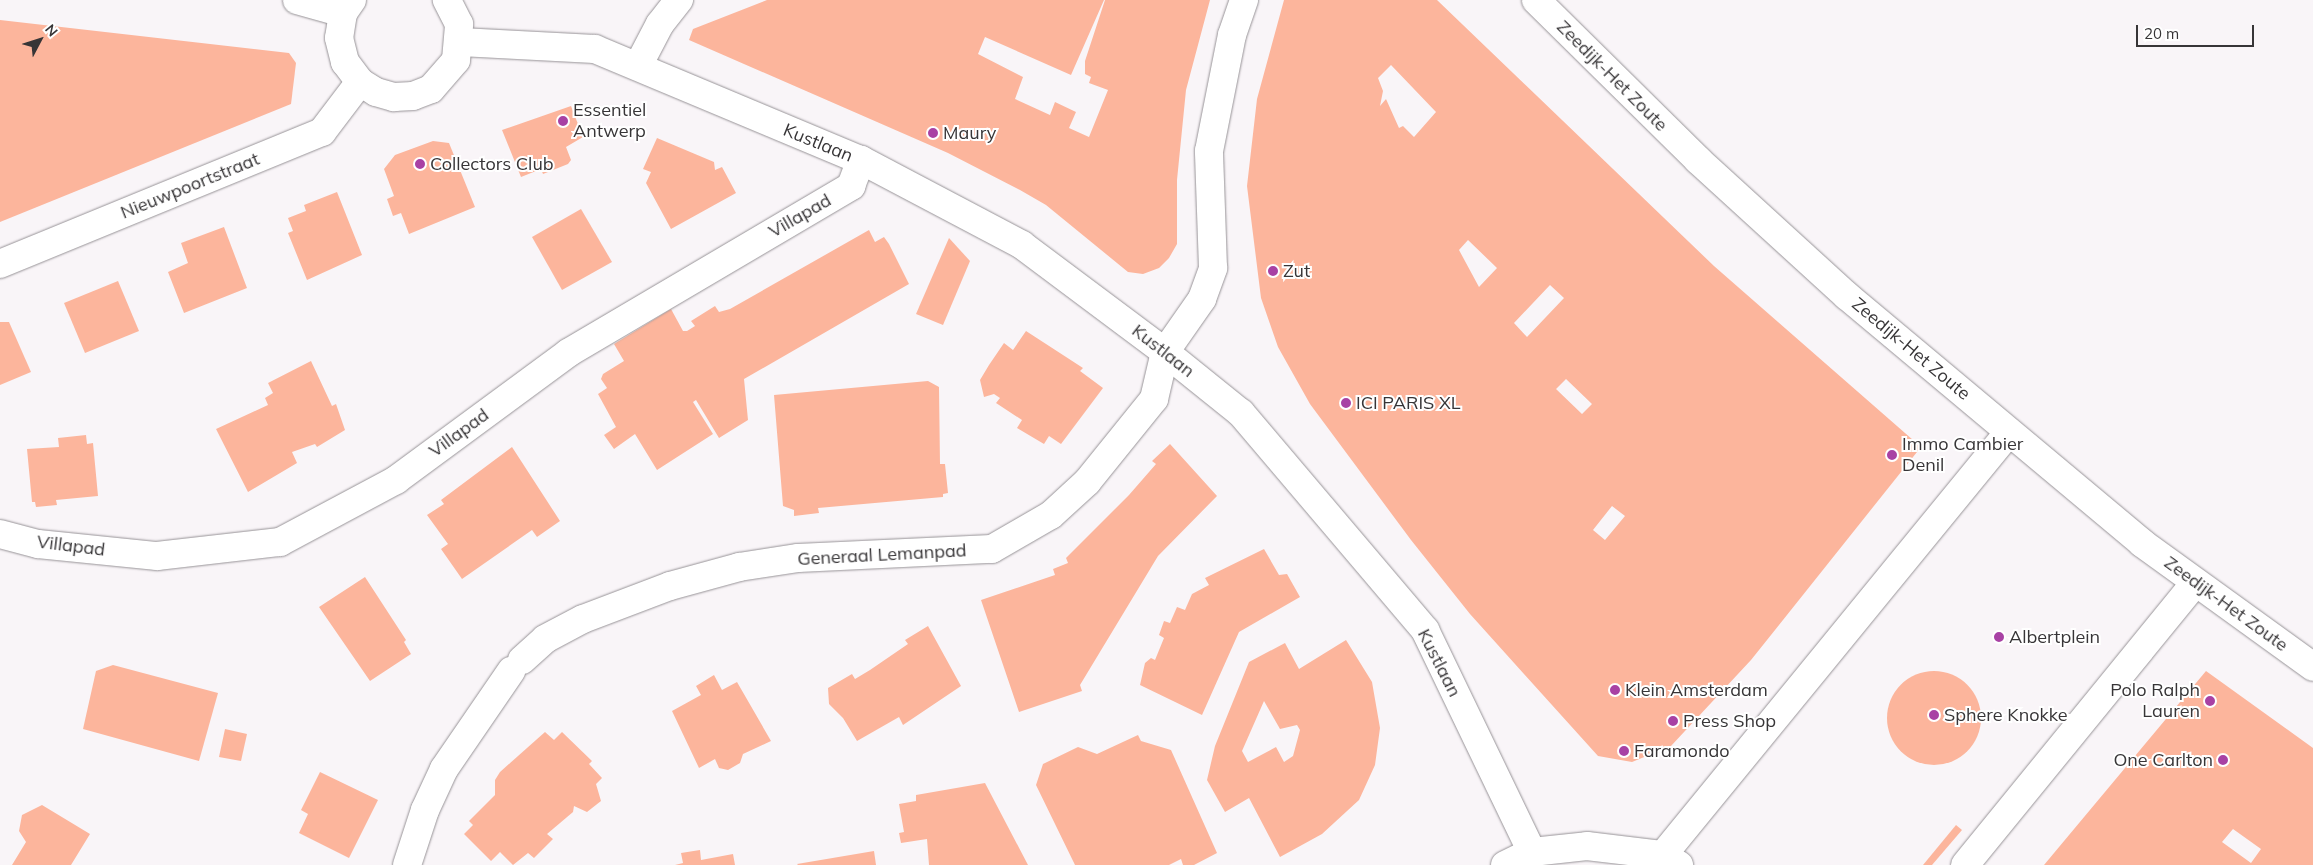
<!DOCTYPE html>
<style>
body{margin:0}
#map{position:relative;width:2313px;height:865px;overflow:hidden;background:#f9f5f8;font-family:Mulish,sans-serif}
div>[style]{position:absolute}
.building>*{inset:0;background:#fcb59c}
.round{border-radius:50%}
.roads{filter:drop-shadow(0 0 1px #979397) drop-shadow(0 0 1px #979397)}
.street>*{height:28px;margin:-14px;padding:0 14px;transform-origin:14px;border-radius:14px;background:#fff}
.secondary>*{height:28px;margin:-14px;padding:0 14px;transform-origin:14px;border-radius:14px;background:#fff}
.dots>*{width:14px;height:14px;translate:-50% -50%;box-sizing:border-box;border:2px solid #fff;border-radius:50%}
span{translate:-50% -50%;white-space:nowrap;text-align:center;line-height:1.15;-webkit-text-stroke:4px #fff;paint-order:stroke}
.street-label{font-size:18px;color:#373537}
.poi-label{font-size:18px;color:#373537}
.left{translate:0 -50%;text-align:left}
.right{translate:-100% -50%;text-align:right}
.north{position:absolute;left:15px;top:15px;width:50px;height:50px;-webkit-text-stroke:4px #fff;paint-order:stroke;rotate:50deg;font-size:14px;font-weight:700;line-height:20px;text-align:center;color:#373537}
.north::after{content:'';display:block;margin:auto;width:18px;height:22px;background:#373537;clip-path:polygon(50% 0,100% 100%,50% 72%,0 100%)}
.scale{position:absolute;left:2136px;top:25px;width:118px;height:22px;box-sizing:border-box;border:2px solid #373537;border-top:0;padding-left:6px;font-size:15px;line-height:18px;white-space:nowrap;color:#373537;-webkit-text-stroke:4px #fff;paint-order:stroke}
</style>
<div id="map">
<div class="building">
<div style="clip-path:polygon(767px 0,1104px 0,1071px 75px,985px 37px,978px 54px,1023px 77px,1015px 99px,1050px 115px,1055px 102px,1076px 112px,1069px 128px,1089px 137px,1108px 90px,1089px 83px,1091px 77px,1085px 74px,1085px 61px,1105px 0,1210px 0,1186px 90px,1177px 180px,1177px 244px,1169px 258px,1159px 268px,1143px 274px,1128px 272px,1046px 205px,1020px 190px,948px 153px,689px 40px,693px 29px)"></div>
<div style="clip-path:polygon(evenodd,1284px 0,1437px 0,1714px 266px,1921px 447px,1751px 660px,1671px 746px,1632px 762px,1598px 756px,1470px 614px,1411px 540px,1310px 404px,1278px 347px,1261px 298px,1247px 186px,1257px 99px,1284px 0,1391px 65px,1436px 112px,1414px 137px,1403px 126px,1399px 128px,1386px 99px,1380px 106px,1383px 91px,1378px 78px,1391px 65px,1284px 0,1468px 240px,1497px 268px,1479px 287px,1459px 250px,1468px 240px,1284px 0,1550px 285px,1564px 298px,1527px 337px,1514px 323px,1550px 285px,1284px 0,1566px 379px,1592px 404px,1582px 414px,1556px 389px,1566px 379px,1284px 0,1612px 506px,1625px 516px,1605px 540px,1593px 530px,1612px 506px)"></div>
<div style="clip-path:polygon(0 20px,289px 53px,296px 63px,291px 104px,0 222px)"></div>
<div style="clip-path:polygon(571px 106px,583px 137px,566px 147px,571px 160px,568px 164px,543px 174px,541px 169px,521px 177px,502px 130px)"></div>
<div style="clip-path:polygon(657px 138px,714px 162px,715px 170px,722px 167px,736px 193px,671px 229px,646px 183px,651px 172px,643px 169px)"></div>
<div style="clip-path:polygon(433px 141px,449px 143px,475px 207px,409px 234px,401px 213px,393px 216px,387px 199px,394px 196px,384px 169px,395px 155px)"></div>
<div style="clip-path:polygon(337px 192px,362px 255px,307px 280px,288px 233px,293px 231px,288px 218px,306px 211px,304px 205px)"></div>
<div style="clip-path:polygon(581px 209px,612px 262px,562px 290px,532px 237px)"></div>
<div style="clip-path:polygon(224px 227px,247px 288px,184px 313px,168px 272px,188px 263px,181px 243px)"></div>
<div style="clip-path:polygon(869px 230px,875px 242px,884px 237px,889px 244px,909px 284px,744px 379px,748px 420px,719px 438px,696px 400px,693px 402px,713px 434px,657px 470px,635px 434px,614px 449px,604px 435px,616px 427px,598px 394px,607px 388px,601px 379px,603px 374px,624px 361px,614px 344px,671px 309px,683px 331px,687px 331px,695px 326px,691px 321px,715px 306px,719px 312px,730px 309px)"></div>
<div style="clip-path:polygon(949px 238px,970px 261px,943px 325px,916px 314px)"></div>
<div style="clip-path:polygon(118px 281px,139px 331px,85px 353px,64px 303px)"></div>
<div style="clip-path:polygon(0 322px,9px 322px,31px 372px,0 385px)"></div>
<div style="clip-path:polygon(1026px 331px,1083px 368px,1080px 371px,1103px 388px,1061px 444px,1049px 436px,1044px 444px,1017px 428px,1022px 420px,996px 403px,1000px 398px,994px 394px,984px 397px,980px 380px,989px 365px,1004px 343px,1013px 350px)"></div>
<div style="clip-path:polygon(311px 361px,332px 406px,336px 404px,345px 430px,317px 447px,315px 444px,292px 452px,297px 463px,248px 492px,216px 429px,268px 405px,265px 398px,273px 393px,268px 383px)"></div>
<div style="clip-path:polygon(928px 381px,939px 387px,940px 464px,945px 464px,948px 493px,943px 494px,943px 497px,818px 508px,819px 513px,794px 516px,794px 510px,783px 506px,774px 395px)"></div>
<div style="clip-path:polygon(86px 435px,87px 444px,93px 443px,98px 496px,56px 500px,57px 505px,36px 507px,35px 502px,32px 502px,27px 449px,59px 447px,58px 438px)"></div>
<div style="clip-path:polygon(1170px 444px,1217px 496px,1158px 556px,1080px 685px,1082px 691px,1019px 712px,981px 600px,1055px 575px,1053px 569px,1068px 563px,1066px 558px,1129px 495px,1156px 464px,1152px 461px)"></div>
<div style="clip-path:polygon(512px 447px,560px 521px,537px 537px,532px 530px,462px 579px,441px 549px,448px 544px,427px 515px,444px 504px,441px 500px)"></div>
<div style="clip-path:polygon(1264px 549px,1279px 575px,1287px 574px,1300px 597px,1239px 632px,1202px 715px,1140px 685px,1145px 663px,1151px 658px,1155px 660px,1164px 638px,1159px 635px,1164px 621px,1170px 623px,1177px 607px,1185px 610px,1192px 594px,1209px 585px,1205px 578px)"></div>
<div style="clip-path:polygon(365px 577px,406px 640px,404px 642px,411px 654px,370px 681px,319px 607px)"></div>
<div style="clip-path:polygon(928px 626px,961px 686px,903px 725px,899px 717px,857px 741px,843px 718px,829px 704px,828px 688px,852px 674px,855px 679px,870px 670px,908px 644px,905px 640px)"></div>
<div style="clip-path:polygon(evenodd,1346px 640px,1372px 682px,1380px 728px,1375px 765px,1359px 800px,1322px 834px,1280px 857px,1249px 798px,1225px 812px,1207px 780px,1215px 746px,1249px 662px,1285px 643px,1299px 669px,1346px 640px,1264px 701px,1280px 729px,1297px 725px,1300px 730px,1293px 756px,1284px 762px,1276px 747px,1248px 762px,1242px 751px,1264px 701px)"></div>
<div style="clip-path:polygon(113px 665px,218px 693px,199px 761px,83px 729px,96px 671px)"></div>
<div class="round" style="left:1887px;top:671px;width:94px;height:94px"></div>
<div style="clip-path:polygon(evenodd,2206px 671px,2313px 748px,2313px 865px,2044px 865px,2206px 671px,2233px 829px,2261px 849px,2251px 863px,2222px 842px,2233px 829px)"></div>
<div style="clip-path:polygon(714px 675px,722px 690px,737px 682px,771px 741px,743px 754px,740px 763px,728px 770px,719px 768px,715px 759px,699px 768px,672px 711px,701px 695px,696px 686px)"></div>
<div style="clip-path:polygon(225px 729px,247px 734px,241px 761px,219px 757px)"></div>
<div style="clip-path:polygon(545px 732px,554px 740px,562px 732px,592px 761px,589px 764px,602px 778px,596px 784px,601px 801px,587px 812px,574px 806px,573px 812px,547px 834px,553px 839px,534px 858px,528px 853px,513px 865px,500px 852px,491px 861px,464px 834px,473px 825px,469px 821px,495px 795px,495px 780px,500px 772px)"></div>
<div style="clip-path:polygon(1138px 735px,1141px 741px,1171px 750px,1217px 853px,1194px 865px,1183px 865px,1181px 859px,1169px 865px,1075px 865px,1036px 785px,1043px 764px,1078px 747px,1097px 754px)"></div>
<div style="clip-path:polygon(320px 772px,378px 800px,349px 858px,299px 833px,308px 814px,301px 810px)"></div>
<div style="clip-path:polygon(985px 783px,1028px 865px,929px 865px,927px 839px,901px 843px,899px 833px,904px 832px,899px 804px,916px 801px,916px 795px)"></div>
<div style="clip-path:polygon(42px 805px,90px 834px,71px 865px,12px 865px,26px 842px,19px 831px,22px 815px)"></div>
<div style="clip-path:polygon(1956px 825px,1962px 830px,1932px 865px,1923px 865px)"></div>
<div style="clip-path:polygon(700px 850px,701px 860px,733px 854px,735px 865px,675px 865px,683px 863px,681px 853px)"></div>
<div style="clip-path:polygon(874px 851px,876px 865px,798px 865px,797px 864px)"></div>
</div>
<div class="roads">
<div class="street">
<div style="left:297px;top:0;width:48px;rotate:15.8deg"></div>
<div style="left:1536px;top:0;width:228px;rotate:44.6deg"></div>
<div style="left:1698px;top:160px;width:202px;rotate:42.4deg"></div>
<div style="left:1847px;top:296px;width:385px;rotate:39.9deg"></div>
<div style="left:2142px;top:543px;width:211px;rotate:35.9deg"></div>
<div style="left:638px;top:66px;width:47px;rotate:-62.4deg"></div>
<div style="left:660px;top:24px;width:31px;rotate:-52deg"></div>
<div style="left:0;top:264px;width:348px;rotate:-22.3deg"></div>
<div style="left:322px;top:132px;width:63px;rotate:-52.8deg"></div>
<div style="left:0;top:534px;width:39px;rotate:15deg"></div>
<div style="left:38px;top:544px;width:120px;rotate:5.8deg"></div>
<div style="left:157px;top:556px;width:124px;rotate:-6.5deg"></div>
<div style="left:280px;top:542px;width:132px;rotate:-28.1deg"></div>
<div style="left:396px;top:480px;width:214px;rotate:-36.4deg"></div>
<div style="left:568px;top:353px;width:329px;rotate:-30.5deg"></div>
<div style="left:851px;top:186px;width:28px;rotate:-69deg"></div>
<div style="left:522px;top:660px;width:31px;rotate:-42deg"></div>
<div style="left:545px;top:639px;width:43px;rotate:-27.8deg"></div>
<div style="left:583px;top:619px;width:93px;rotate:-20.8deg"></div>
<div style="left:670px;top:586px;width:72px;rotate:-15.4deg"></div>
<div style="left:739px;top:567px;width:60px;rotate:-8.7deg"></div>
<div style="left:798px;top:558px;width:194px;rotate:-2.7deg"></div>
<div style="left:992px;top:549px;width:68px;rotate:-30deg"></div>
<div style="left:1051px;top:515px;width:49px;rotate:-42.5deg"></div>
<div style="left:1087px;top:482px;width:107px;rotate:-51.1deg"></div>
<div style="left:1154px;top:399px;width:48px;rotate:-76.8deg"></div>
<div style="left:1165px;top:352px;width:65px;rotate:-55.1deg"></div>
<div style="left:1202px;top:299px;width:33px;rotate:-70deg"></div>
<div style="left:1213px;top:268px;width:117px;rotate:-92deg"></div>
<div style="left:1209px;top:151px;width:118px;rotate:-78.8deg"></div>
<div style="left:1232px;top:35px;width:37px;rotate:-71deg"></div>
<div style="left:1663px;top:855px;width:546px;rotate:-50.72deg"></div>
<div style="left:407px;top:865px;width:58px;rotate:-71.9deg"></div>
<div style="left:425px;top:810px;width:45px;rotate:-65.1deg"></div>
<div style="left:444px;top:769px;width:119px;rotate:-55.6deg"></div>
<div style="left:1965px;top:865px;width:364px;rotate:-50.8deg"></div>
</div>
<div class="secondary">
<div style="left:352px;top:0;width:16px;rotate:125deg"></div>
<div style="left:343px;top:13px;width:25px;rotate:99deg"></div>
<div style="left:339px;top:38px;width:25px;rotate:76deg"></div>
<div style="left:345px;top:62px;width:25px;rotate:53deg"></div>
<div style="left:360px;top:82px;width:19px;rotate:32deg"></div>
<div style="left:376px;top:92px;width:19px;rotate:16deg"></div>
<div style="left:394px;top:97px;width:19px;rotate:-3deg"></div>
<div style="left:413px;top:96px;width:19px;rotate:-21deg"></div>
<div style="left:431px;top:89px;width:38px;rotate:-49deg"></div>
<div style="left:456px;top:60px;width:36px;rotate:-85deg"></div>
<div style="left:459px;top:24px;width:27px;rotate:-117deg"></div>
<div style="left:460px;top:42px;width:135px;rotate:3deg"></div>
<div style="left:595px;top:49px;width:288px;rotate:22.7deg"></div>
<div style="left:861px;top:160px;width:182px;rotate:27.8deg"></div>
<div style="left:1022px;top:245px;width:179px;rotate:36.8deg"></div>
<div style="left:1165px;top:352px;width:97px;rotate:38.8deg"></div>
<div style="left:1241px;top:413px;width:285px;rotate:49.7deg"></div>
<div style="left:1425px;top:630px;width:246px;rotate:64.3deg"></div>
<div style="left:1505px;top:865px;width:30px;rotate:-26deg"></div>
<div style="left:1532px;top:852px;width:55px;rotate:-6.2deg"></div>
<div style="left:1587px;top:846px;width:77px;rotate:6.8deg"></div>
<div style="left:1663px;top:855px;width:19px;rotate:32deg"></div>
</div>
</div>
<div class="dots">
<div style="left:563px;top:121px;background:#a841a4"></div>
<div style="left:933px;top:133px;background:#a841a4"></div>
<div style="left:420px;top:164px;background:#a841a4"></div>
<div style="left:1273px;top:271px;background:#a841a4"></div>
<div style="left:1346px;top:403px;background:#a841a4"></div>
<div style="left:1892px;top:455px;background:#a841a4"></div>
<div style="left:1999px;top:637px;background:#a841a4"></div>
<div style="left:1615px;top:690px;background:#a841a4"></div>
<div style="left:2210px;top:701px;background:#a841a4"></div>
<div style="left:1934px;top:715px;background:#a841a4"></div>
<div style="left:1673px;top:721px;background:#a841a4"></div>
<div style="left:1624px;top:751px;background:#a841a4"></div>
<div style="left:2223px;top:760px;background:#a841a4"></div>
</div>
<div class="street-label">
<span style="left:1612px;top:76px;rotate:45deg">Zeedijk-Het Zoute</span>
<span style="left:818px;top:143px;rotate:22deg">Kustlaan</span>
<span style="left:190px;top:186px;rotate:-22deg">Nieuwpoortstraat</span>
<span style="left:800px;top:216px;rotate:-30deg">Villapad</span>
<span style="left:1911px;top:349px;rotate:40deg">Zeedijk-Het Zoute</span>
<span style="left:1163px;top:351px;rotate:38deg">Kustlaan</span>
<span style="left:459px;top:433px;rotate:-36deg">Villapad</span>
<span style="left:71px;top:546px;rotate:7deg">Villapad</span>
<span style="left:882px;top:555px;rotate:-3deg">Generaal Lemanpad</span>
<span style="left:2226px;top:604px;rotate:36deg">Zeedijk-Het Zoute</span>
<span style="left:1439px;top:663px;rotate:63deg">Kustlaan</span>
</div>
<div class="poi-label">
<span class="left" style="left:573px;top:121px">Essentiel<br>Antwerp</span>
<span class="left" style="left:943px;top:133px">Maury</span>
<span class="left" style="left:430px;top:164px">Collectors Club</span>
<span class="left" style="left:1283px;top:271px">Zut</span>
<span class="left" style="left:1356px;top:403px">ICI PARIS XL</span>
<span class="left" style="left:1902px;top:455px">Immo Cambier<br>Denil</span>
<span class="left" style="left:2009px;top:637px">Albertplein</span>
<span class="left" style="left:1625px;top:690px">Klein Amsterdam</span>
<span class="right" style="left:2200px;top:701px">Polo Ralph<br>Lauren</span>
<span class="left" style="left:1944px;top:715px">Sphere Knokke</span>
<span class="left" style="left:1683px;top:721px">Press Shop</span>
<span class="left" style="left:1634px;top:751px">Faramondo</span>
<span class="right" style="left:2213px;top:760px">One Carlton</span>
</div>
<div class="north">N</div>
<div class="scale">20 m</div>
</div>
